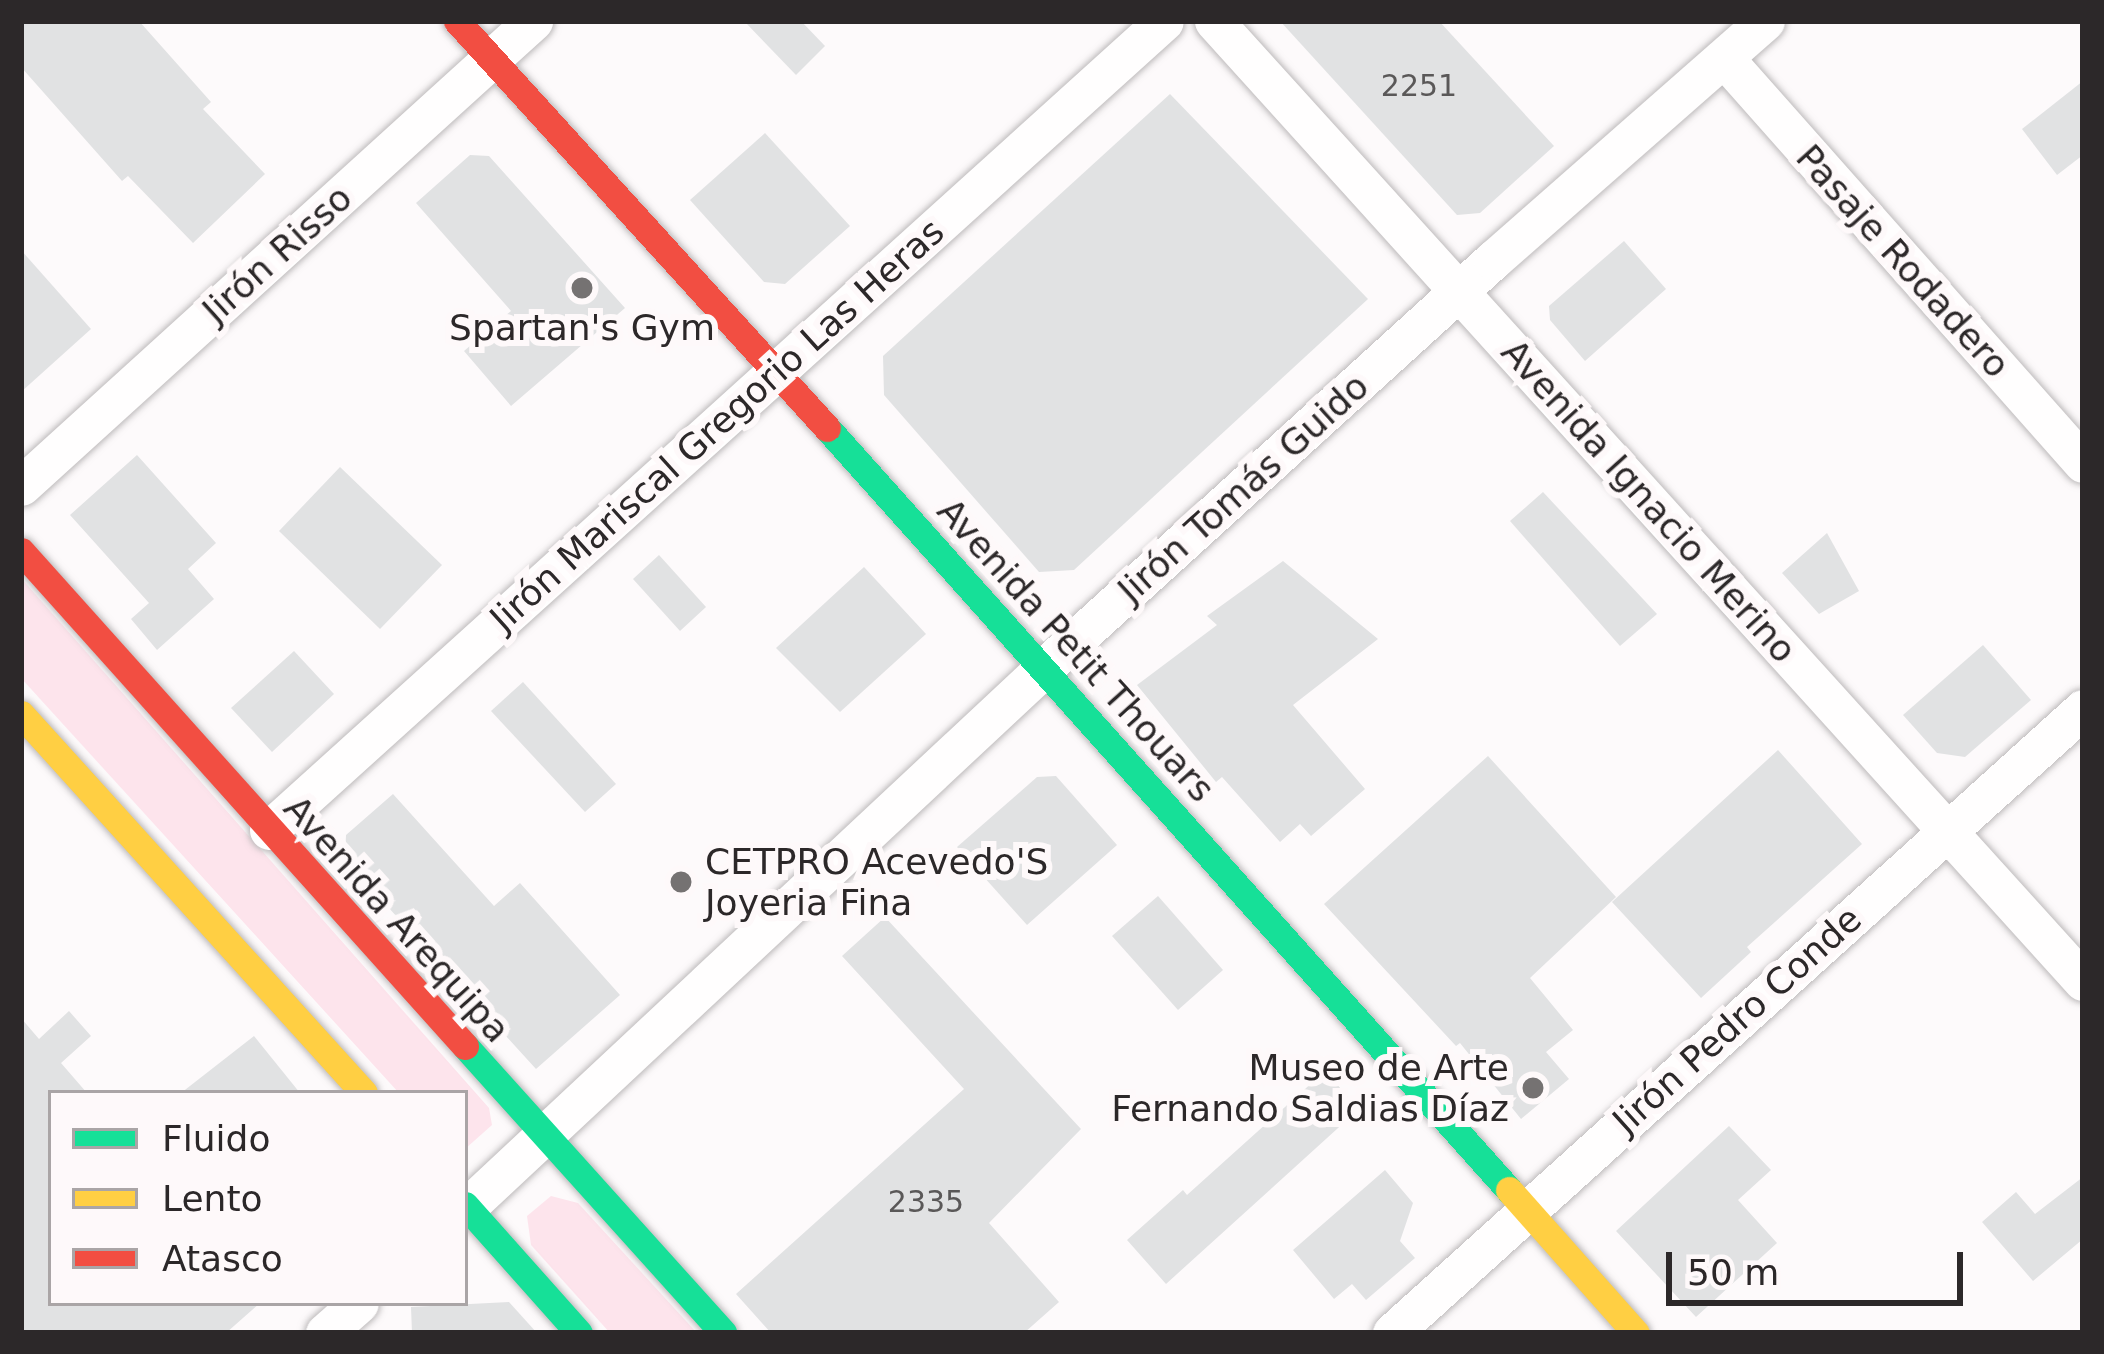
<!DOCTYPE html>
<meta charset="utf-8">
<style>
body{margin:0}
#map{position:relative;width:2104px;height:1354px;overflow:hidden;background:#fdfafb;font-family:"DejaVu Sans",sans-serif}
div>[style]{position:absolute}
.green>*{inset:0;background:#fde4ec}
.building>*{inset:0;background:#e1e2e3}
.roads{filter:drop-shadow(0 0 3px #bebbbc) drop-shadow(0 0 3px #bebbbc)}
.street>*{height:39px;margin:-19.5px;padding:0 19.5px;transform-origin:19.5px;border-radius:19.5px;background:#fffefe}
.fast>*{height:27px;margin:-13.5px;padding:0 13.5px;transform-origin:13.5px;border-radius:13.5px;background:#16e098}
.slow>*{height:27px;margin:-13.5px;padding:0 13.5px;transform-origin:13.5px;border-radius:13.5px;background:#ffcf43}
.jam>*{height:27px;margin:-13.5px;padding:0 13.5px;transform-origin:13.5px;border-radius:13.5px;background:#f24e42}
.dots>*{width:33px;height:33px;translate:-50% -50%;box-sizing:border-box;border:6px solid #fef9fa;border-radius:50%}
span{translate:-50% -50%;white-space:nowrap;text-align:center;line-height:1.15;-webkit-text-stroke:12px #fef9fa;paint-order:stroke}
.number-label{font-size:30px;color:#5a5858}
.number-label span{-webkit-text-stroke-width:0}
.street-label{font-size:36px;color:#2c2829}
.poi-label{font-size:36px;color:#2c2829}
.left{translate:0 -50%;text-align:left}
.right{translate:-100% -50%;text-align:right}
.frame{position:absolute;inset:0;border:24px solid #2c2829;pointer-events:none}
.legend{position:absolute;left:48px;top:1090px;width:420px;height:216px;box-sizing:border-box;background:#fef9fa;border:3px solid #aaa5a6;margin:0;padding:15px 21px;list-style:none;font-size:36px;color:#2c2829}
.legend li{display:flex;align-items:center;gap:24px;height:60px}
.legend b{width:60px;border:3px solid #aaa5a6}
.scale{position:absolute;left:1666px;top:1252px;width:297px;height:54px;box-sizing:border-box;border:6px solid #2c2829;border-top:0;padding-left:15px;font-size:36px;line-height:42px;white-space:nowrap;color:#2c2829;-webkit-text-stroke:9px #fef9fa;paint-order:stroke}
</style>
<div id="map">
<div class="green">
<div style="clip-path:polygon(21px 578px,489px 1108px,492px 1125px,465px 1149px,465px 1093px,399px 1093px,21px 678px)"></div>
<div style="clip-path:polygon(551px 1196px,578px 1203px,697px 1333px,610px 1333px,531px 1245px,527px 1216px)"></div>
</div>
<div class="building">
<div style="clip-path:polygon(21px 21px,139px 21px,211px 102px,203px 109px,265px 174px,193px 243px,128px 176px,122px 181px,21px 67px)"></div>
<div style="clip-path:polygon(744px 21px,801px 21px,825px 46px,796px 75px)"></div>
<div style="clip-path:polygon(1280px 21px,1439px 21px,1554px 146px,1480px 213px,1457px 215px)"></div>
<div style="clip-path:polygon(2083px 81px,2083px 155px,2057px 175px,2022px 129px)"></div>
<div style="clip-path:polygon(1170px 94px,1368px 299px,1074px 570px,1039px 572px,884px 395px,883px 356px)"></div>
<div style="clip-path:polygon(765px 133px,850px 226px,785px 284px,764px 282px,690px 200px)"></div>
<div style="clip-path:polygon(470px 155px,489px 156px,625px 308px,511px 406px,464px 351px,511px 311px,416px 203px)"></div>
<div style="clip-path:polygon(1624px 241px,1666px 289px,1585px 361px,1550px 320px,1549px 306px)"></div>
<div style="clip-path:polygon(21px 250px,91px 329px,21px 392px)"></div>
<div style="clip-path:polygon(137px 455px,216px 543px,188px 569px,214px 599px,157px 650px,131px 619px,149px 603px,70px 515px)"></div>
<div style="clip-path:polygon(340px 467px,442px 565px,380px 629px,279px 531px)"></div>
<div style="clip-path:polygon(1543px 492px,1657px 614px,1620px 646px,1510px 521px)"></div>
<div style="clip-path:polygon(1827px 533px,1859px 591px,1819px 614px,1782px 573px)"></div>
<div style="clip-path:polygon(659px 555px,706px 607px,680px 631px,633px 579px)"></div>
<div style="clip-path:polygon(1283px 561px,1378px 639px,1293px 705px,1365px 789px,1311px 836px,1300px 824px,1280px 842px,1222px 777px,1216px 782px,1137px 685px,1217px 625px,1207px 616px)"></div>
<div style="clip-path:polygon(864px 567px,926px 634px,840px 712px,776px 648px)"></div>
<div style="clip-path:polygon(1983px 645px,2031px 700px,1965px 757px,1937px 753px,1903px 715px)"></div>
<div style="clip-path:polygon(294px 651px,334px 694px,272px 752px,231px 708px)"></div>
<div style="clip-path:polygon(523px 682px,616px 784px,585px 812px,491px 711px)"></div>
<div style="clip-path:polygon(1778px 750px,1862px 844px,1747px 947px,1751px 952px,1701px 998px,1612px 902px)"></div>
<div style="clip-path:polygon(1488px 756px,1616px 897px,1530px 978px,1573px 1030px,1546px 1052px,1569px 1079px,1521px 1119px,1460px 1043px,1456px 1046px,1324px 904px)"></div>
<div style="clip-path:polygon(1056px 776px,1117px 845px,1027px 925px,957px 847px,1037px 777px)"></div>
<div style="clip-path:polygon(393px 794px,494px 906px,520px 883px,620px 995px,536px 1069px,345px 860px,346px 835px)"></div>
<div style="clip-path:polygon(1158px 896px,1223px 970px,1178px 1010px,1112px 936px)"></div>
<div style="clip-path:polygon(885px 917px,1081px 1129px,989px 1223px,1059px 1302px,1024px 1333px,771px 1333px,736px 1294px,964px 1089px,842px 956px)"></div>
<div style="clip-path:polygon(69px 1011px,91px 1036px,61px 1063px,87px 1093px,51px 1093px,51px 1303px,260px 1303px,226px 1333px,21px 1333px,21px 1018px,39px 1039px)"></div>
<div style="clip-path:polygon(254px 1036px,300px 1093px,181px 1093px)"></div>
<div style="clip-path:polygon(1325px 1071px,1359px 1109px,1166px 1284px,1127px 1240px,1183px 1190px,1187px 1195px)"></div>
<div style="clip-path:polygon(1729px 1126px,1771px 1170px,1738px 1200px,1777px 1243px,1696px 1317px,1616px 1231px)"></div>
<div style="clip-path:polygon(1385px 1170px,1413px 1203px,1400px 1241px,1415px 1258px,1366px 1300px,1352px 1284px,1334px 1299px,1293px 1250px)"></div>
<div style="clip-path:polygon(2083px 1177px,2083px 1239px,2033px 1281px,1982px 1222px,2016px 1192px,2035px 1214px)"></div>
<div style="clip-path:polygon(509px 1302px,537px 1333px,412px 1333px,411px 1307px)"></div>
</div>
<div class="roads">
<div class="street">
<div style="left:1214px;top:21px;width:1295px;rotate:47.85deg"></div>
<div style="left:1724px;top:58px;width:541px;rotate:48.45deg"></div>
<div style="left:21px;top:486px;width:692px;rotate:-42.25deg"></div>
<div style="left:269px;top:830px;width:1206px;rotate:-42.11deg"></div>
<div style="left:465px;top:1209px;width:792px;rotate:-43.06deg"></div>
<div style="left:1044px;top:668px;width:607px;rotate:-42.26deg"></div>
<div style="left:1493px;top:260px;width:362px;rotate:-41.3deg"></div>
<div style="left:325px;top:1333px;width:45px;rotate:-41.4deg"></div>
<div style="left:1392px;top:1333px;width:931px;rotate:-42.08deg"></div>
</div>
<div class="fast">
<div style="left:827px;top:428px;width:1023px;rotate:48.17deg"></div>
<div style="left:465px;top:1046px;width:386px;rotate:48deg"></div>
<div style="left:465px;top:1205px;width:171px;rotate:48.3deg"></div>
</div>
<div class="slow">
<div style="left:21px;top:714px;width:511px;rotate:47.85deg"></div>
<div style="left:1509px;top:1190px;width:191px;rotate:48.4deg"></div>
</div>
<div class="jam">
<div style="left:457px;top:21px;width:550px;rotate:47.73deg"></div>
<div style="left:21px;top:551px;width:665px;rotate:48.11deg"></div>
</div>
</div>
<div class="dots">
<div style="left:582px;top:288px;background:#757272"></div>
<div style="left:681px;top:882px;background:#757272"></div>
<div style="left:1533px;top:1088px;background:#757272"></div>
</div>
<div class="number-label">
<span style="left:1419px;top:86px">2251</span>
<span style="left:926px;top:1202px">2335</span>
</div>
<div class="street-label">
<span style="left:277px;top:254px;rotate:-42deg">Jirón Risso</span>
<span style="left:1903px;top:261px;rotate:48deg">Pasaje Rodadero</span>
<span style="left:717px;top:425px;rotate:-42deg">Jirón Mariscal Gregorio Las Heras</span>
<span style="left:1243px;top:488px;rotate:-42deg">Jirón Tomás Guido</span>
<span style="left:1649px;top:501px;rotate:48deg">Avenida Ignacio Merino</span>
<span style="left:1076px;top:650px;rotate:48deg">Avenida Petit Thouars</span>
<span style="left:397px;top:919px;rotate:48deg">Avenida Arequipa</span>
<span style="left:1737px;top:1020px;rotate:-42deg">Jirón Pedro Conde</span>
</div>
<div class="poi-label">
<span style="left:582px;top:328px">Spartan's Gym</span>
<span class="left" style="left:705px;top:882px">CETPRO Acevedo'S<br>Joyeria Fina</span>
<span class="right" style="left:1509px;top:1088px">Museo de Arte<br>Fernando Saldias Díaz</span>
</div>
<div class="frame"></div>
<ul class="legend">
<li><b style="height:15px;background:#16e098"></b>Fluido</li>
<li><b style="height:15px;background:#ffcf43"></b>Lento</li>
<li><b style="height:15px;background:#f24e42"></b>Atasco</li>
</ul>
<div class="scale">50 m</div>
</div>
